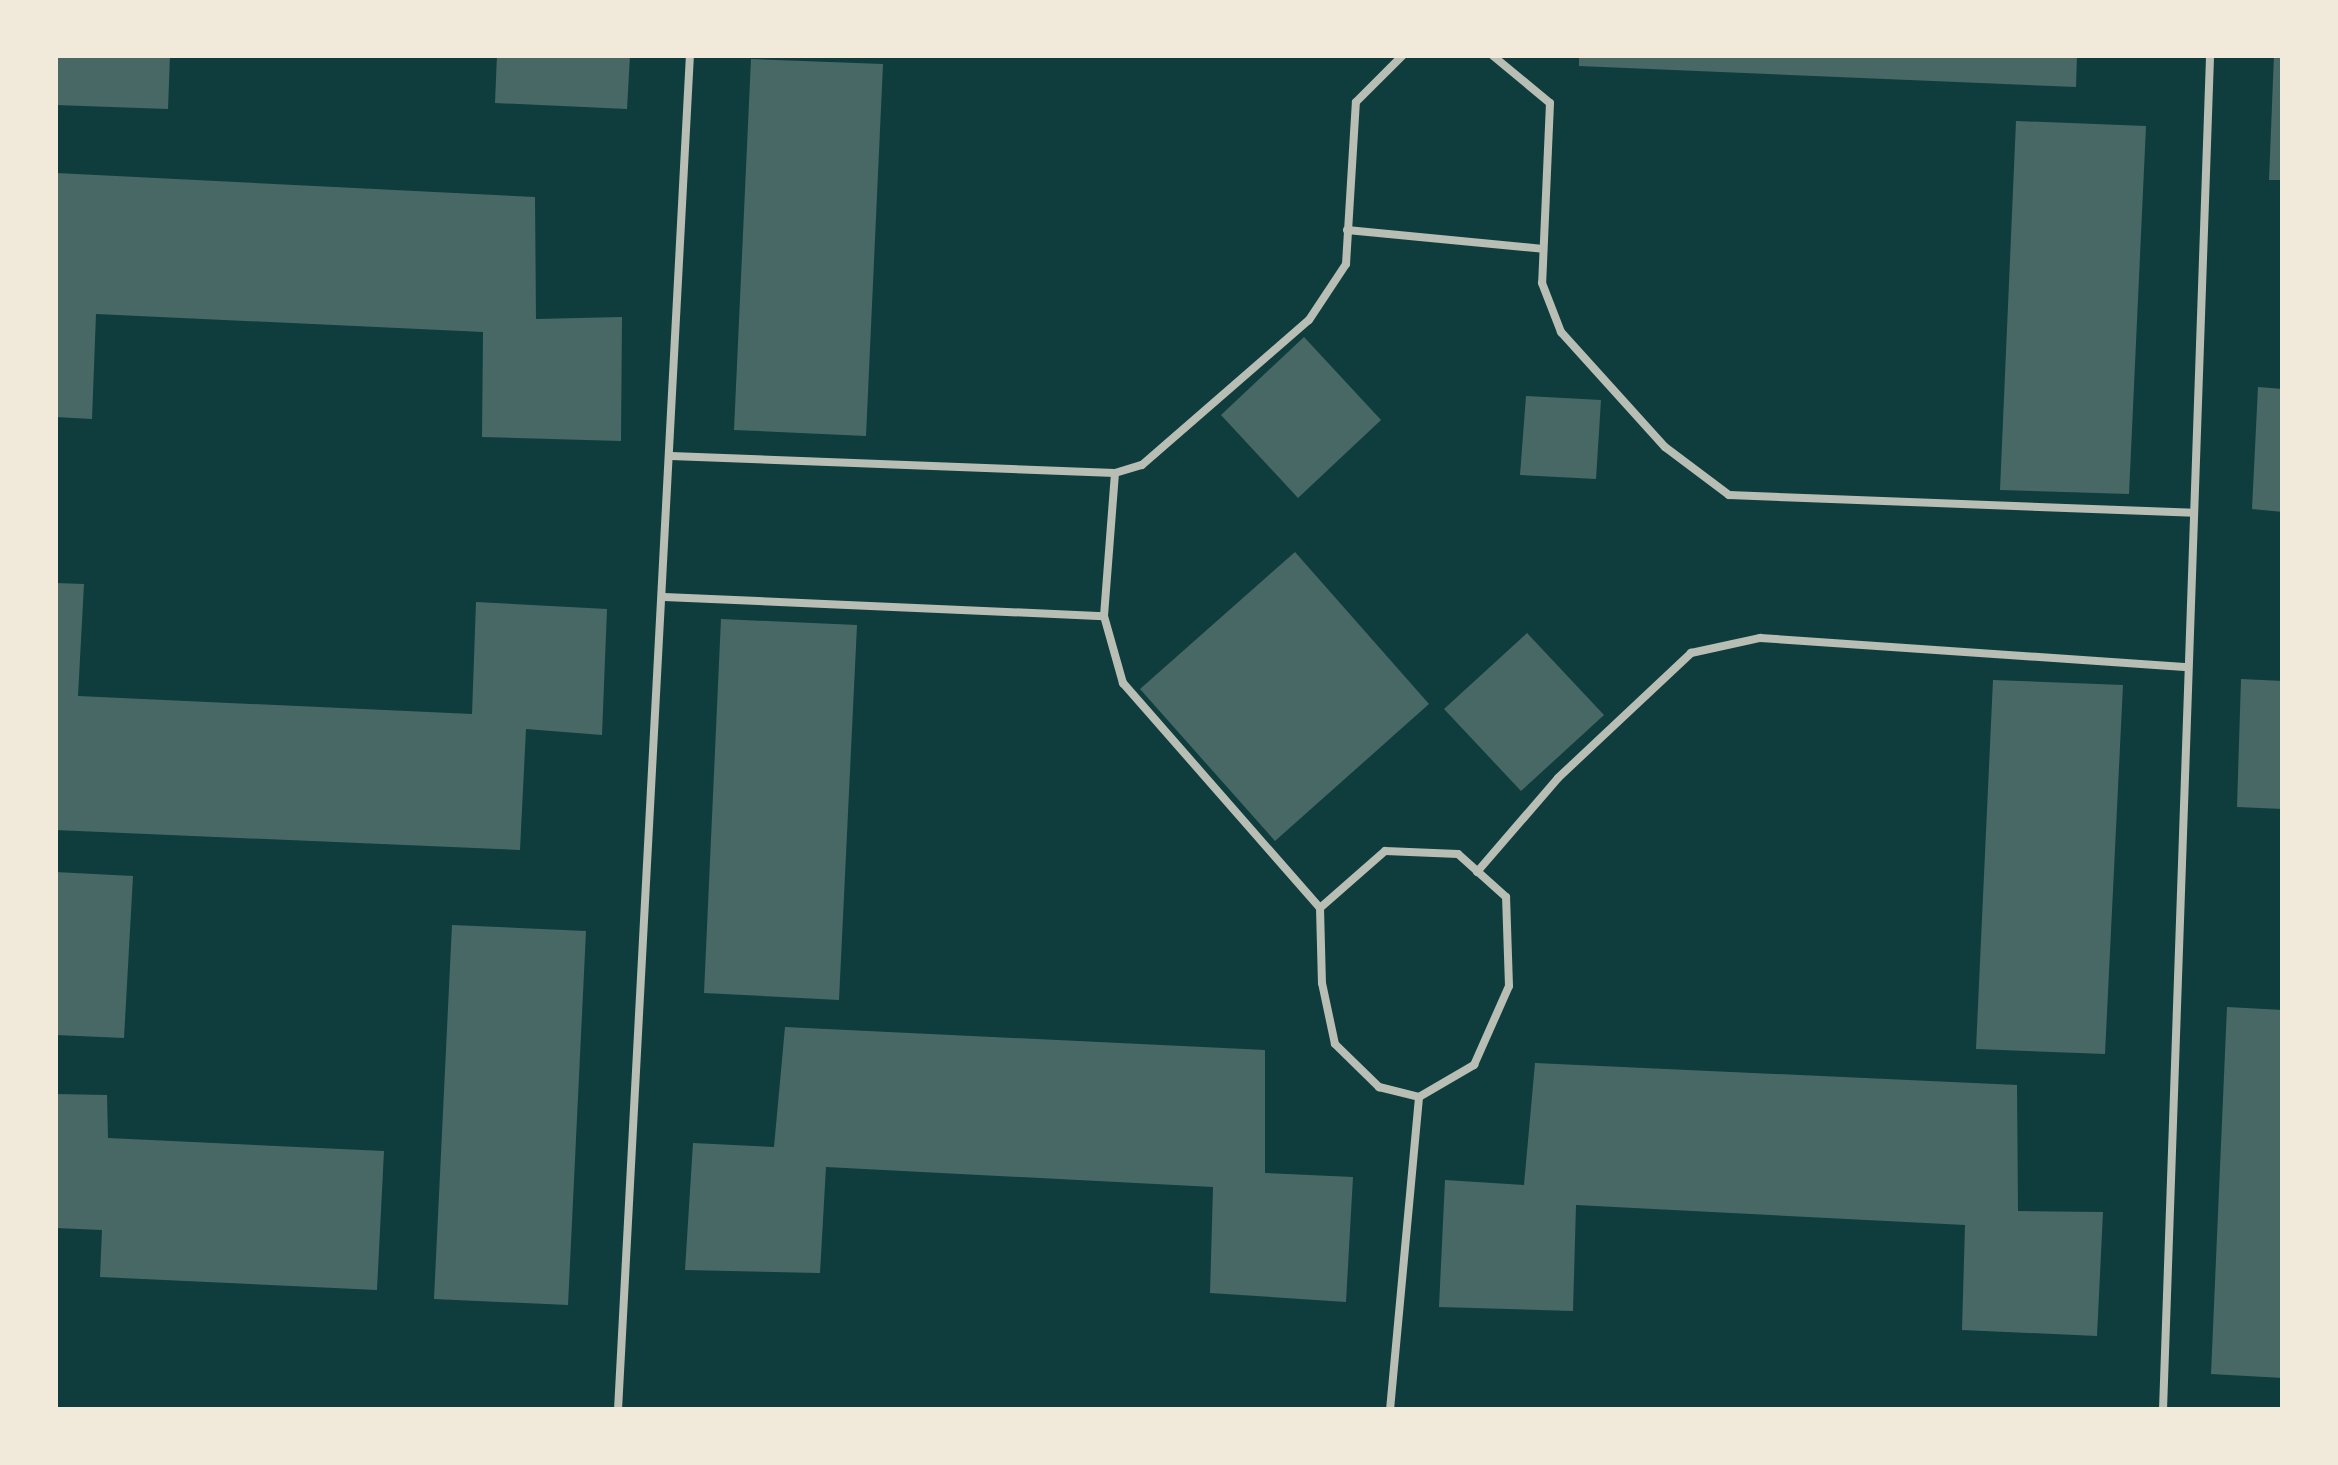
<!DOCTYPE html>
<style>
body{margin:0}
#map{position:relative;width:2338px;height:1465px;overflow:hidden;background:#0f3d3e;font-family:"Varela Round",sans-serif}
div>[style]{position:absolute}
.building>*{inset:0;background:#486865}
.service>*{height:8px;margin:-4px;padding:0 4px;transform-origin:4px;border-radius:4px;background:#b8beb3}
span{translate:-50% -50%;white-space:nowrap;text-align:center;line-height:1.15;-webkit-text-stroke:8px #f1e9da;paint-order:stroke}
.frame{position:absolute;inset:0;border:58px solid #f1e9da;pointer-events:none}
</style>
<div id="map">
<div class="building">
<div style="clip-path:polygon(55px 55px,170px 55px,168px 109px,55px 105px)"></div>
<div style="clip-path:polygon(497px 55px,630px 55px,627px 109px,495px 103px)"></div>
<div style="clip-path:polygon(1579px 55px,2077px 55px,2076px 87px,1579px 66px)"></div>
<div style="clip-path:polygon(2274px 55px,2283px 55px,2283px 180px,2269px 180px)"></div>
<div style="clip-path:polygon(751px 59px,883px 64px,866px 436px,734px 430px)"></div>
<div style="clip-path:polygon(2016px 121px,2146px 126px,2129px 494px,2000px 490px)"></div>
<div style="clip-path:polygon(56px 173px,535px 197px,536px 319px,622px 317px,621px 441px,482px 437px,483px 332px,96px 314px,92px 419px,55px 417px)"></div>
<div style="clip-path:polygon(1304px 337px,1381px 420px,1298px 498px,1221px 415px)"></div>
<div style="clip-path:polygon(2258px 387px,2283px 389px,2283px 512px,2252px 509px)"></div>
<div style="clip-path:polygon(1526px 396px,1601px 400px,1596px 479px,1520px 475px)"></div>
<div style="clip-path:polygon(1295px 552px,1429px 704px,1275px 841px,1140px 689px)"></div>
<div style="clip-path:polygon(55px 583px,84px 584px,78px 696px,472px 714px,476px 602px,607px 609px,602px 735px,526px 729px,520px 850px,55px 830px)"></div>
<div style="clip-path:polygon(721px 619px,857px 625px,839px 1000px,704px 993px)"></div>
<div style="clip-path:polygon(1527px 633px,1604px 715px,1521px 791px,1444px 709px)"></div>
<div style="clip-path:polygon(2241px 679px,2283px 681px,2283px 809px,2237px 807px)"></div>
<div style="clip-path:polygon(1993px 680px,2123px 685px,2105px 1054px,1976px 1049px)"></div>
<div style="clip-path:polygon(55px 872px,133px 876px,124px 1038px,55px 1035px)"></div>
<div style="clip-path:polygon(452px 925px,586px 931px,568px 1305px,434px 1299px)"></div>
<div style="clip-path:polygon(2227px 1007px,2283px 1010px,2283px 1378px,2211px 1374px)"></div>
<div style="clip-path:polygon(785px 1027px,1265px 1050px,1265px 1173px,1353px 1177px,1346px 1302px,1210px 1293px,1213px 1187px,826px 1167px,820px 1273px,685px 1270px,693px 1143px,774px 1147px)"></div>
<div style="clip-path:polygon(1535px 1063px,2017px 1085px,2018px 1211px,2103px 1212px,2097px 1336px,1962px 1330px,1965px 1225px,1576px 1205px,1573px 1311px,1439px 1307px,1445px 1180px,1524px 1185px)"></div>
<div style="clip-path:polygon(55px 1094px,107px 1095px,108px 1138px,384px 1151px,377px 1290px,100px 1277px,102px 1230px,55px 1228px)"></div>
</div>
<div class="service">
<div style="left:1492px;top:55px;width:75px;rotate:39.6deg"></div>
<div style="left:1550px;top:103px;width:180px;rotate:92.5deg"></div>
<div style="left:1542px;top:283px;width:53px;rotate:68.8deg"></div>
<div style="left:1561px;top:332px;width:155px;rotate:47.9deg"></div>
<div style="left:1665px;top:447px;width:80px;rotate:36.9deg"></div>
<div style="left:1729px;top:495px;width:465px;rotate:2.2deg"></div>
<div style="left:1347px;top:230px;width:197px;rotate:5.5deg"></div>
<div style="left:671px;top:456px;width:444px;rotate:2.2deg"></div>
<div style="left:1115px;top:473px;width:28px;rotate:-17deg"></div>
<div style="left:1142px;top:465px;width:221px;rotate:-41deg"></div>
<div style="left:1309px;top:320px;width:67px;rotate:-56.5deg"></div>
<div style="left:1346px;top:264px;width:162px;rotate:-86.5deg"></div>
<div style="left:1356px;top:102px;width:66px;rotate:-45deg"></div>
<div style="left:664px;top:597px;width:440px;rotate:2.5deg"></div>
<div style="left:1104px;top:616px;width:70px;rotate:74.2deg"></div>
<div style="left:1123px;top:683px;width:299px;rotate:48.8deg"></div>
<div style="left:1320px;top:908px;width:75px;rotate:88.5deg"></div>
<div style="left:1322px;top:983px;width:62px;rotate:78deg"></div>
<div style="left:1335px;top:1044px;width:62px;rotate:44.3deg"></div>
<div style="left:1379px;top:1087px;width:41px;rotate:14deg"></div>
<div style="left:1419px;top:1097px;width:64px;rotate:-30.2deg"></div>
<div style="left:1474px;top:1065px;width:86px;rotate:-66.1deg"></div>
<div style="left:1509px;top:986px;width:89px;rotate:-91.9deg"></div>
<div style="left:1506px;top:897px;width:64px;rotate:-138.1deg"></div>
<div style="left:1458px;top:854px;width:73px;rotate:-177.6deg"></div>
<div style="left:1385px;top:851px;width:86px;rotate:138.8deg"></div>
<div style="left:1104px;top:616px;width:143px;rotate:-85.6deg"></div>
<div style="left:1477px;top:872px;width:124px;rotate:-49.2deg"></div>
<div style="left:1558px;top:778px;width:183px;rotate:-43.2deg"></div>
<div style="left:1691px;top:653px;width:71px;rotate:-12.3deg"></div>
<div style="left:1760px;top:638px;width:429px;rotate:3.9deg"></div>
<div style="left:618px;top:1410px;width:1357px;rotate:-86.96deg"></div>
<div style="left:1390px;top:1410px;width:314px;rotate:-84.7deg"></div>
<div style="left:2163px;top:1410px;width:1356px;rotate:-88.01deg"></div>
</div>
<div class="frame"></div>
</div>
